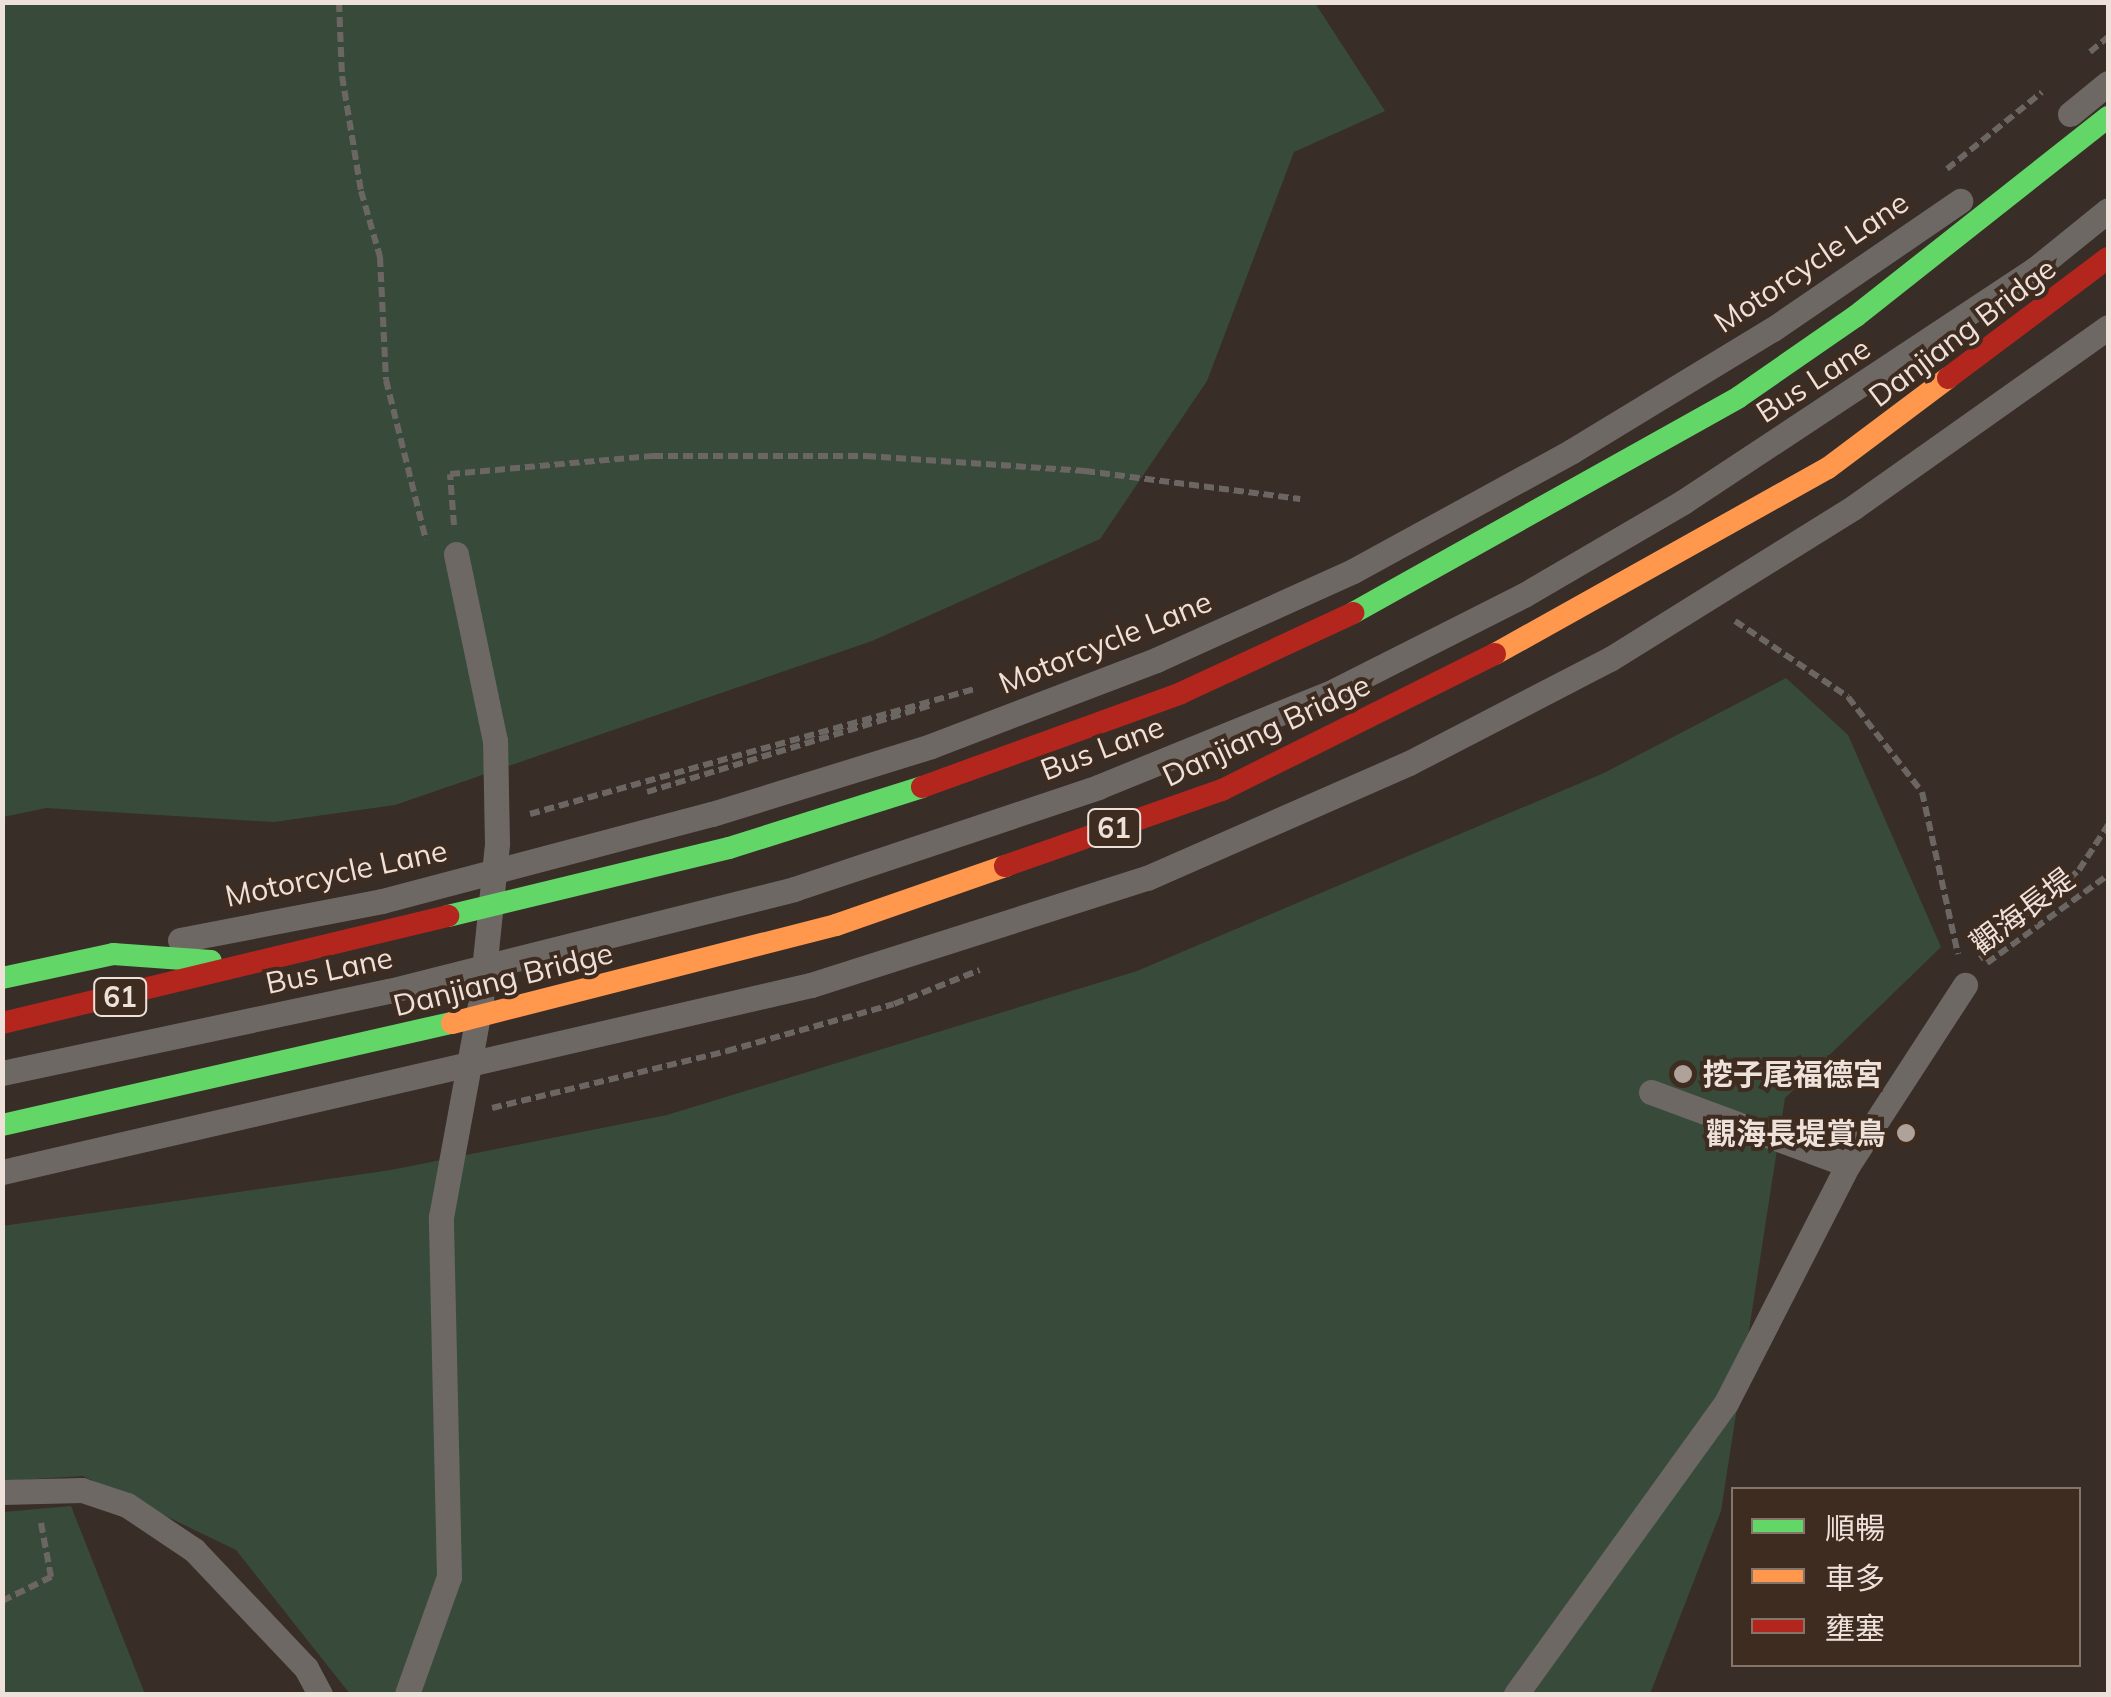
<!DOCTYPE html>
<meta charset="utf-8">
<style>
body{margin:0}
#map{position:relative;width:2111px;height:1697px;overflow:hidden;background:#382d27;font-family:Mulish,"Noto Sans TC",sans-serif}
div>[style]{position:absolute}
.green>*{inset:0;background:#384b3a}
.path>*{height:6px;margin-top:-3px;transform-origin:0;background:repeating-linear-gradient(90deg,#6c6662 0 10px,transparent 0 15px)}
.lane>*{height:25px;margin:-12.5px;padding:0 12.5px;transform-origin:12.5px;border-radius:12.5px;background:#6e6865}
.fast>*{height:22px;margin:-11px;padding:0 11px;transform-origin:11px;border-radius:11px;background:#63d668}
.slow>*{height:22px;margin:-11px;padding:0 11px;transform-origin:11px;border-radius:11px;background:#ff974d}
.jam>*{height:22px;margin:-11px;padding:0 11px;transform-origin:11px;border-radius:11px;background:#b3261e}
.dots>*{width:28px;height:28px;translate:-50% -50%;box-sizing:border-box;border:5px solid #3f2c20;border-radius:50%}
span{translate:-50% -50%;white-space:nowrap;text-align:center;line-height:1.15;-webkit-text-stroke:8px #3f2c20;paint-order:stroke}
.shield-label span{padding:2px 8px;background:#3f2c20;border:2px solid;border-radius:8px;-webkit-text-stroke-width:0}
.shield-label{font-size:28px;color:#eee1da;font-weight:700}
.street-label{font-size:30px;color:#eee1da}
.poi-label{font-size:30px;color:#eee1da;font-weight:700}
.left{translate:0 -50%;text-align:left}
.right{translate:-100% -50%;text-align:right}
.frame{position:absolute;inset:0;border:5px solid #eee1da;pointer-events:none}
.legend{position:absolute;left:1731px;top:1487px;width:350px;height:180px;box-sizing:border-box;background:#3f2c20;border:2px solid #85746a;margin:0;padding:12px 18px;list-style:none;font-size:30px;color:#eee1da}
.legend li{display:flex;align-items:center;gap:20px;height:50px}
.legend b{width:50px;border:2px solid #85746a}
</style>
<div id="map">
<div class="green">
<div style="clip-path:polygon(3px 3px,1315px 3px,1385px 111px,1294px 152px,1207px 381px,1100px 539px,872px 641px,395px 805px,274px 822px,46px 808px,3px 817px)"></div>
<div style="clip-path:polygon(1786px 678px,1848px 735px,1941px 947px,1785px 1098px,1721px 1511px,1650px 1694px,350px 1694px,236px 1550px,83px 1476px,3px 1481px,2px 1226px,391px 1170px,667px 1115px,1137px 971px,1604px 773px)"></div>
<div style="clip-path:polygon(71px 1506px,145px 1694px,3px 1694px,3px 1512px)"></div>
</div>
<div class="path">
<div style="left:339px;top:2px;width:74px;rotate:87.7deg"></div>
<div style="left:342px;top:76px;width:117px;rotate:80.6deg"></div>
<div style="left:361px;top:191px;width:69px;rotate:73.9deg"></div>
<div style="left:380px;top:257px;width:123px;rotate:87.2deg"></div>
<div style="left:386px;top:380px;width:165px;rotate:76deg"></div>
<div style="left:2090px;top:52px;width:23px;rotate:-40deg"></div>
<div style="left:1947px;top:169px;width:122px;rotate:-39deg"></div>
<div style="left:454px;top:525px;width:51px;rotate:-94.5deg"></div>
<div style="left:450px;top:474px;width:204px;rotate:-5.1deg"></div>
<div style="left:653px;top:456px;width:213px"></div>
<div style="left:866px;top:456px;width:220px;rotate:3.9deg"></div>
<div style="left:1085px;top:471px;width:217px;rotate:7.4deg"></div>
<div style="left:1735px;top:621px;width:136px;rotate:33.9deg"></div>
<div style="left:1848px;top:697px;width:120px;rotate:52.1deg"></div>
<div style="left:1922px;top:792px;width:166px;rotate:77.5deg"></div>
<div style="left:647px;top:792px;width:298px;rotate:-17deg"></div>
<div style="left:530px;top:814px;width:463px;rotate:-15.7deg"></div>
<div style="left:1980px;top:959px;width:133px;rotate:-42deg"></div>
<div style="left:2079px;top:870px;width:54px;rotate:-57.2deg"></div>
<div style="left:1987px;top:963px;width:150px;rotate:-36deg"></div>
<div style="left:492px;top:1108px;width:242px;rotate:-13.6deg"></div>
<div style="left:727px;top:1051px;width:173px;rotate:-15.7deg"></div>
<div style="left:894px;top:1004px;width:92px;rotate:-21.6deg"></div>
<div style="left:2px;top:1601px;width:55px;rotate:-26.1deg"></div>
<div style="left:51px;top:1577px;width:55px;rotate:-100.5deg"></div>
</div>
<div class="lane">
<div style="left:2070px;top:114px;width:49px;rotate:-39.2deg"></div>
<div style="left:180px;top:940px;width:206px;rotate:-10.9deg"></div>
<div style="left:382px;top:901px;width:341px;rotate:-14.8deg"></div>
<div style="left:712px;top:814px;width:229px;rotate:-17.2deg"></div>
<div style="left:931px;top:746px;width:241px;rotate:-20.9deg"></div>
<div style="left:1156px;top:660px;width:216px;rotate:-24.3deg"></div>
<div style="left:1353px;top:571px;width:250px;rotate:-28.7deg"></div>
<div style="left:1572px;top:451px;width:235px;rotate:-31.3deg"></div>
<div style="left:1773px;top:329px;width:227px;rotate:-34.4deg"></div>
<div style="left:2px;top:1073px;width:396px;rotate:-12deg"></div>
<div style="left:389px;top:991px;width:418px;rotate:-14.1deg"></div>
<div style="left:794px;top:889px;width:321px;rotate:-18.5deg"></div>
<div style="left:1098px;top:787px;width:255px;rotate:-22.1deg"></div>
<div style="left:1334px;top:691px;width:213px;rotate:-26.8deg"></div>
<div style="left:1524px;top:595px;width:184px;rotate:-30.3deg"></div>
<div style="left:1683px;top:502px;width:421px;rotate:-33.5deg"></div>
<div style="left:2034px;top:270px;width:95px;rotate:-39deg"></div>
<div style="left:1651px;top:1092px;width:210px;rotate:20.3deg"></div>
<div style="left:2px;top:1172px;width:830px;rotate:-13.02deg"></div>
<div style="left:811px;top:985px;width:353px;rotate:-17.7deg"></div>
<div style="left:1147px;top:878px;width:286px;rotate:-23.7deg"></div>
<div style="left:1409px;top:763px;width:226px;rotate:-27.4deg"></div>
<div style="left:1610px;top:659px;width:287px;rotate:-31.9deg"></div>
<div style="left:1854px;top:507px;width:311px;rotate:-35.3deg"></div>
<div style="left:2px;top:1492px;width:80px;rotate:-1.4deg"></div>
<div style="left:82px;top:1490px;width:47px;rotate:18.4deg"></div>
<div style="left:127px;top:1505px;width:81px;rotate:33.9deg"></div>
<div style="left:194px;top:1550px;width:163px;rotate:46.5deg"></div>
<div style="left:306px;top:1668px;width:30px;rotate:62deg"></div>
<div style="left:407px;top:1694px;width:124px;rotate:-70.3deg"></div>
<div style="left:449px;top:1577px;width:360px;rotate:-91.3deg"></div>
<div style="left:441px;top:1217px;width:222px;rotate:-79.6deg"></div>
<div style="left:481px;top:999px;width:157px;rotate:-84.1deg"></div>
<div style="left:497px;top:843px;width:102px;rotate:-91.1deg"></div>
<div style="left:495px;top:741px;width:191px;rotate:-101.8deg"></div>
<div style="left:1516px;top:1694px;width:359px;rotate:-54.2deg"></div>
<div style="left:1726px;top:1403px;width:267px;rotate:-62.9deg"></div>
<div style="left:1848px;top:1165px;width:215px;rotate:-57deg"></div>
</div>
<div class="fast">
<div style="left:1353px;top:613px;width:442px;rotate:-29.2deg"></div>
<div style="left:1739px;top:397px;width:142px;rotate:-34.7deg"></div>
<div style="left:1856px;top:316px;width:321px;rotate:-38.3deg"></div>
<div style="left:448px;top:916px;width:289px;rotate:-13.6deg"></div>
<div style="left:729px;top:848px;width:202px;rotate:-17.5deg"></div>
<div style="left:2px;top:978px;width:114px;rotate:-12.2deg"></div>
<div style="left:113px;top:954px;width:98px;rotate:4.1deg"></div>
<div style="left:2px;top:1125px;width:461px;rotate:-12.8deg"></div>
</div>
<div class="slow">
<div style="left:1495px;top:654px;width:381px;rotate:-29.2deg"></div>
<div style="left:1828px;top:468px;width:150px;rotate:-36.9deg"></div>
<div style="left:452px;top:1023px;width:396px;rotate:-14.3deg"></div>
<div style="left:836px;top:925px;width:179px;rotate:-19.2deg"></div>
</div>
<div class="jam">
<div style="left:1948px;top:378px;width:200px;rotate:-36.9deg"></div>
<div style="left:922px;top:787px;width:276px;rotate:-19.9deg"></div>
<div style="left:1181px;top:693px;width:190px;rotate:-24.9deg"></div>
<div style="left:1005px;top:866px;width:230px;rotate:-19.3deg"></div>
<div style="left:1222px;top:790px;width:305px;rotate:-26.5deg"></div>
<div style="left:2px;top:1023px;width:459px;rotate:-13.5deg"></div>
</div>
<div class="dots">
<div style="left:1683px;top:1074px;background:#aea29b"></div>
<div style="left:1906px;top:1133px;background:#aea29b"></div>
</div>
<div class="shield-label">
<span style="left:1114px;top:828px">61</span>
<span style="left:120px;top:997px">61</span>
</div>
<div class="street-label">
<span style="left:1811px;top:262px;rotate:-34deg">Motorcycle Lane</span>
<span style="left:1962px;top:332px;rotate:-37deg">Danjiang Bridge</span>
<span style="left:1813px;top:380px;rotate:-33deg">Bus Lane</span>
<span style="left:1105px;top:642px;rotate:-22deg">Motorcycle Lane</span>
<span style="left:1266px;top:730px;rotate:-25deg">Danjiang Bridge</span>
<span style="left:1102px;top:748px;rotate:-21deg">Bus Lane</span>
<span style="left:336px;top:873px;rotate:-12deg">Motorcycle Lane</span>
<span style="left:2022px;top:911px;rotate:-37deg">觀海長堤</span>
<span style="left:329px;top:970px;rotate:-12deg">Bus Lane</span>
<span style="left:503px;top:979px;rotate:-14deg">Danjiang Bridge</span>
</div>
<div class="poi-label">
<span class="left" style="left:1703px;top:1074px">挖子尾福德宮</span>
<span class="right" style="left:1886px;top:1133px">觀海長堤賞鳥</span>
</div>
<div class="frame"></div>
<ul class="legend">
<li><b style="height:12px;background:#63d668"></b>順暢</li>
<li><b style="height:12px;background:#ff974d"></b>車多</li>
<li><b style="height:12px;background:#b3261e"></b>壅塞</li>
</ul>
</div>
